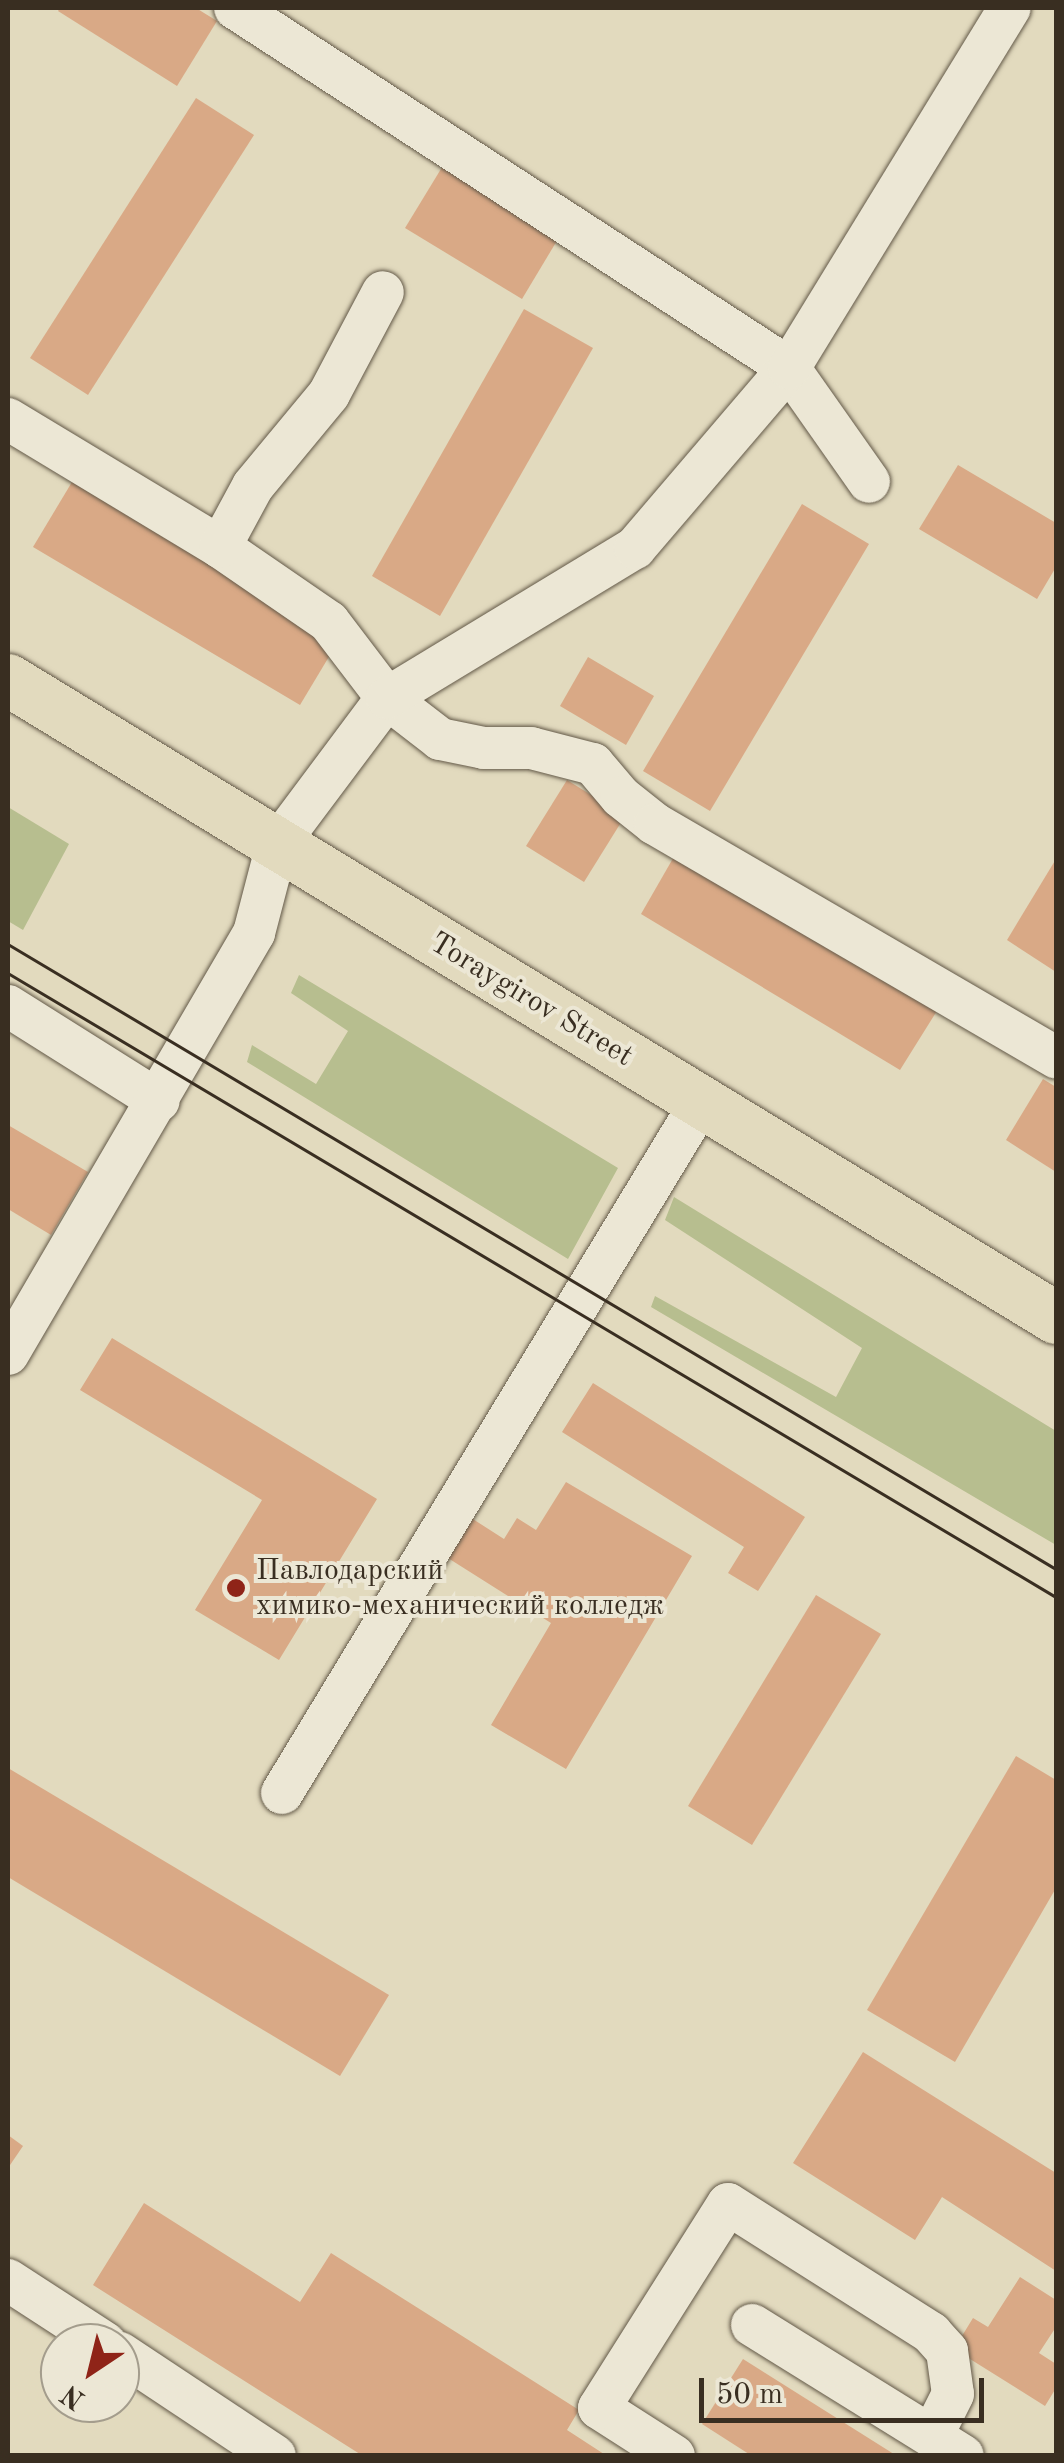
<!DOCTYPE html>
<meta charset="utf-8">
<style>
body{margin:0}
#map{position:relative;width:1064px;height:2463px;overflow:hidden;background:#e2dabe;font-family:"Old Standard TT",serif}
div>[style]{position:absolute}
.green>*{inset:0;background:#b7be8f}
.building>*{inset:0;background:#d9a986}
.roads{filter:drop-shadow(0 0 2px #635948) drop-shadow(0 0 2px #635948)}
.minor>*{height:42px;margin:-21px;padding:0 21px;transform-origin:21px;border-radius:21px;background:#ece7d5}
.major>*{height:52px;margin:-26px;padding:0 26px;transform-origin:26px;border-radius:26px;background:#e2dabe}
.tram>*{height:2.5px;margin:-1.25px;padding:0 1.25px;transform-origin:1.25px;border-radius:1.25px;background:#392e21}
.dots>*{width:28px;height:28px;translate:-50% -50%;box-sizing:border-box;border:5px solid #ece7d5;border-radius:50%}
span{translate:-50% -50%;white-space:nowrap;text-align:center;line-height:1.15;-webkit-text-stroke:8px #ece7d5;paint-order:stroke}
.street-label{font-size:30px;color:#392e21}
.poi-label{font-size:30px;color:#392e21}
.left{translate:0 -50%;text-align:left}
.frame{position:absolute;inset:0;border:10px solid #392e21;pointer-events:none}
.north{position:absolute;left:40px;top:2323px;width:100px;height:100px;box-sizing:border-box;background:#ece7d5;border:2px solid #a49d8d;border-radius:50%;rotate:215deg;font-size:28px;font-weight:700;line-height:40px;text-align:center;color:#392e21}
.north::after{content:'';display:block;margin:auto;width:35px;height:45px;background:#8f2418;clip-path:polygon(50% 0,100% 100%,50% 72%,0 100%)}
.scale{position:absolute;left:699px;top:2378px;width:285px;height:45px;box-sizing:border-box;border:5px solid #392e21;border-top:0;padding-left:12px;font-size:30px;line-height:35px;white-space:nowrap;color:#392e21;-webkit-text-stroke:8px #ece7d5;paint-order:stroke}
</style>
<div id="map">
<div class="green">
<div style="clip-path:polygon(8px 807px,69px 844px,23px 930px,8px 921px)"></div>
<div style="clip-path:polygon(299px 975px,618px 1168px,568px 1259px,247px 1062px,252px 1045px,316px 1084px,348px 1031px,291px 993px)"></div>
<div style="clip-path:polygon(674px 1197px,1056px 1431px,1056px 1545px,651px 1307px,655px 1296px,836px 1397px,862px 1348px,665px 1220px)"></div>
</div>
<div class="building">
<div style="clip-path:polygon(60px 8px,196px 8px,217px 21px,177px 86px,58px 11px)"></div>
<div style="clip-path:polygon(196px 98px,254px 135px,88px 395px,30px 358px)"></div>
<div style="clip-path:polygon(444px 164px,561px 234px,522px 299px,405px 228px)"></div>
<div style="clip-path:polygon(524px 309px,593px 348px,440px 616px,372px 576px)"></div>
<div style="clip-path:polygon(958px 465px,1056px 523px,1056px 567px,1037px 599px,919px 529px)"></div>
<div style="clip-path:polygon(72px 482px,339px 640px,300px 705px,33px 547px)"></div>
<div style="clip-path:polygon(802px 504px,869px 544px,710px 811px,643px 771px)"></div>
<div style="clip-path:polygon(588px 657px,654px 696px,626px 745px,560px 706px)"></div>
<div style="clip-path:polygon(567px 780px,625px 816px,584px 882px,526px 846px)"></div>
<div style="clip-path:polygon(683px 841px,945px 998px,900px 1070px,641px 914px)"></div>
<div style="clip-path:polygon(1056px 859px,1056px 972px,1007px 940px)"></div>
<div style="clip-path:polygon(1043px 1079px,1056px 1087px,1056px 1172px,1006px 1140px)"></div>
<div style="clip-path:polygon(8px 1125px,88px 1172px,51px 1235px,8px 1209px)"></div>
<div style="clip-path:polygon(112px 1338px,377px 1499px,279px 1660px,195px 1610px,262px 1500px,80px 1390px)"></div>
<div style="clip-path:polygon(593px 1383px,805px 1517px,758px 1591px,728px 1573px,744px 1547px,562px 1432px)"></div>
<div style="clip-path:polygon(566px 1482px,692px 1556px,566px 1769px,491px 1725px,551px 1623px,440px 1553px,465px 1514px,504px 1539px,517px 1518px,536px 1530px)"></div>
<div style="clip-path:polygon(816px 1595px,881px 1634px,752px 1845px,688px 1806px)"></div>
<div style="clip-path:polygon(1016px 1756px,1056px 1780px,1056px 1888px,955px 2062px,867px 2010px)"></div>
<div style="clip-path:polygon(8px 1768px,389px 1995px,340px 2076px,8px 1877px)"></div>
<div style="clip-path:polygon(863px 2052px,1056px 2173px,1056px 2271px,942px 2197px,915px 2240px,793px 2163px)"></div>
<div style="clip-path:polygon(8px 2135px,23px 2146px,8px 2168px)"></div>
<div style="clip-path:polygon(144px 2203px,300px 2302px,331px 2253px,579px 2410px,567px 2430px,607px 2456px,363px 2456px,93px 2285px)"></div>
<div style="clip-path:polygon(1020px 2277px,1056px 2300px,1056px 2327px,1039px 2353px,1056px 2364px,1056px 2388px,1045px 2406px,954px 2349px,973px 2318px,988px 2327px)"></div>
<div style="clip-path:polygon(743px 2359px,897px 2456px,752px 2456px,702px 2424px)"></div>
</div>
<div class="roads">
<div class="minor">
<div style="left:235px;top:8px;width:661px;rotate:33.02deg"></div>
<div style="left:789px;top:368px;width:139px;rotate:54.9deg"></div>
<div style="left:8px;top:419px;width:248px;rotate:31.1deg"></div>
<div style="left:220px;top:547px;width:132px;rotate:34.5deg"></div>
<div style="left:329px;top:622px;width:96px;rotate:52.7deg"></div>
<div style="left:387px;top:698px;width:67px;rotate:37.7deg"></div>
<div style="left:440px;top:739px;width:45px;rotate:11.6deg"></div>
<div style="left:484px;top:748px;width:47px"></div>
<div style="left:531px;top:748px;width:64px;rotate:14.5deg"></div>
<div style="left:593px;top:764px;width:43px;rotate:49.7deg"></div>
<div style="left:621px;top:797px;width:43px;rotate:38.5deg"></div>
<div style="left:655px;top:824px;width:464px;rotate:30.2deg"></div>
<div style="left:220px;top:547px;width:69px;rotate:-61.6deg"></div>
<div style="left:253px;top:486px;width:119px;rotate:-50.4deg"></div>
<div style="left:329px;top:394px;width:115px;rotate:-62.1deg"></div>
<div style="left:8px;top:1006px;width:178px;rotate:32.2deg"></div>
<div style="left:8px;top:1354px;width:488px;rotate:-59.7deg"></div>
<div style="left:254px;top:933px;width:91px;rotate:-75.4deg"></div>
<div style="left:277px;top:845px;width:184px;rotate:-53.2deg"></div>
<div style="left:387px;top:698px;width:290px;rotate:-31.2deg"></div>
<div style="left:635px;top:548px;width:237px;rotate:-49.5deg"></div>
<div style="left:789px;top:368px;width:422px;rotate:-58.5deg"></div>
<div style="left:282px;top:1793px;width:806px;rotate:-58.76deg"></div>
<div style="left:8px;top:2280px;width:116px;rotate:33deg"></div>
<div style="left:752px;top:2325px;width:248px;rotate:31.8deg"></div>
<div style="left:120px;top:2353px;width:186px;rotate:33.6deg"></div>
<div style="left:674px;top:2456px;width:89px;rotate:-147.4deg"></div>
<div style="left:599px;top:2408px;width:241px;rotate:-57.7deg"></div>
<div style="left:728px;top:2204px;width:241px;rotate:32.4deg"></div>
<div style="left:931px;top:2333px;width:24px;rotate:48deg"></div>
<div style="left:947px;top:2351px;width:43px;rotate:82.1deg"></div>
<div style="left:953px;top:2394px;width:47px;rotate:116.6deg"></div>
</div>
<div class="major">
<div style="left:8px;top:680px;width:1227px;rotate:31.33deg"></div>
</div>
</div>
<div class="tram">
<div style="left:8px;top:944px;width:1220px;rotate:30.81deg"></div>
<div style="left:8px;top:973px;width:1220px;rotate:30.77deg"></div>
</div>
<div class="dots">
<div style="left:236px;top:1588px;background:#8f2418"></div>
</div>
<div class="street-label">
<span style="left:531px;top:1000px;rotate:31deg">Toraygirov Street</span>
</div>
<div class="poi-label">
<span class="left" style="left:256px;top:1588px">Павлодарский<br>химико-механический колледж</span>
</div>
<div class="frame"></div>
<div class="north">N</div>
<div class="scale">50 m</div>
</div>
